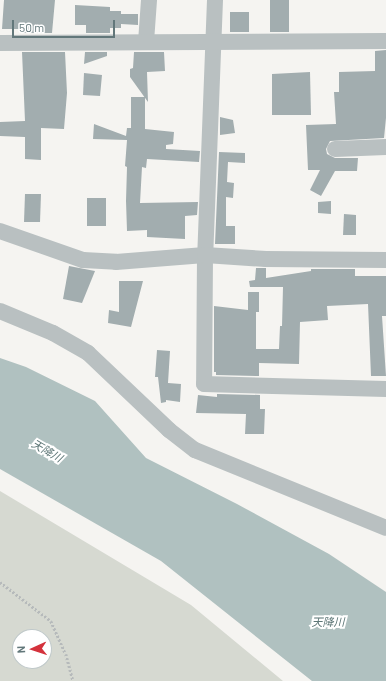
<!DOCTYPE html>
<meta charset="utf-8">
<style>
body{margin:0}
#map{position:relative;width:386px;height:681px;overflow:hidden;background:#f5f4f1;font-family:Barlow,"Noto Sans JP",sans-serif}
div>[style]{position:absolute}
.green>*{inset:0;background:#d6d9d1}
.water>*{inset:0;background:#b0c1c0}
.building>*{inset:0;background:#a2adaf}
.path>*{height:2.5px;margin-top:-1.25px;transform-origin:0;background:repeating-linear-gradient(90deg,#b6babb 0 2px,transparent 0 4px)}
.minor>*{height:16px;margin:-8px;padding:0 8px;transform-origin:8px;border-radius:8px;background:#b9c0c1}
span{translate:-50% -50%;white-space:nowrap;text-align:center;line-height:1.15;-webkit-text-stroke:4px #fff;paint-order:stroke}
.water-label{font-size:11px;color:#5d7676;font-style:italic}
.north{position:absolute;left:12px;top:629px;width:40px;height:40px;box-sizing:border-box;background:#fff;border:1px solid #c0c9ca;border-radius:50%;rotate:267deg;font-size:11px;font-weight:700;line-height:16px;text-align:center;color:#62777a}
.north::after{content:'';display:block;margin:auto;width:14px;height:18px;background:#d4323c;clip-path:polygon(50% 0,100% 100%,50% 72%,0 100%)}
.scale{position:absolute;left:12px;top:20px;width:103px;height:18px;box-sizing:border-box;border:2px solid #62777a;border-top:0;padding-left:5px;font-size:12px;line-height:14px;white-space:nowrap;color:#62777a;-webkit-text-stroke:3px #fff;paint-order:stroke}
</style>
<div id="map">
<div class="green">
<div style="clip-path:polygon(evenodd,0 491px,191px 605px,283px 681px,0 681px,0 491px,20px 637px,44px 637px,44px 661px,20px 661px,20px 637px)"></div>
</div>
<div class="water">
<div style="clip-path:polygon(0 358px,26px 367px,95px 401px,146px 458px,237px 504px,329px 554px,386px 592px,386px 681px,312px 681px,161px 561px,0 469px)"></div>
</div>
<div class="building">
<div style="clip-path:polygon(4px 0,55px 0,52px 33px,22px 33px,22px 29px,2px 29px)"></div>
<div style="clip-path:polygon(270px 0,289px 0,289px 32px,270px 32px)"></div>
<div style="clip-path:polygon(75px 5px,110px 7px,110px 11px,121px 11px,121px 14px,138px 14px,138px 25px,121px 24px,121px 28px,110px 28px,110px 33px,86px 33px,86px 25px,75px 25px)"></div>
<div style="clip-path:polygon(230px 12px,249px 12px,249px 32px,230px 32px)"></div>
<div style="clip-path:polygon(386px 50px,386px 118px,384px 138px,330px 141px,326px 149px,327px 154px,335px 158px,358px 158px,357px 171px,335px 171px,321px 196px,310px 190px,320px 170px,308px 170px,306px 125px,336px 124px,334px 92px,339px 92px,339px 72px,375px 71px,375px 51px)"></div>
<div style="clip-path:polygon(22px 52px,65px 52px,67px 93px,64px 129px,41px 128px,41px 160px,25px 159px,25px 137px,0 136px,0 122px,25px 121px)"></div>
<div style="clip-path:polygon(85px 52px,107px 52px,107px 56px,84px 64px)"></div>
<div style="clip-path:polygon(134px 52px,164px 52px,165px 71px,147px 72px,148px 102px,130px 77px,130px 69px,133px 68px)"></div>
<div style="clip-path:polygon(310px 72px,311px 115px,272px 115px,272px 74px)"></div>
<div style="clip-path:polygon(84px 73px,102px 75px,100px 96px,83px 95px)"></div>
<div style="clip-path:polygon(131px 97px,145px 97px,145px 129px,174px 132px,173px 144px,166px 145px,166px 149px,200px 151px,199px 162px,147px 159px,146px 168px,142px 167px,140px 203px,198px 202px,197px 215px,185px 216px,185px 239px,147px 237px,147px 230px,127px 231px,126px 201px,127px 167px,125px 166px,127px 140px,93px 139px,94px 124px,126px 136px,127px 128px,131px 128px)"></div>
<div style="clip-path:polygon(220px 117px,233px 120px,235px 133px,220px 135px)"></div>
<div style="clip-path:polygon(219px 152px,245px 153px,245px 163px,228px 162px,227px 182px,234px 183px,233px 198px,226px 197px,226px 226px,235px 226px,235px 244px,215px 244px)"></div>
<div style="clip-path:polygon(25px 194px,41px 194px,40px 222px,24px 222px)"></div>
<div style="clip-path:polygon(87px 198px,106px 198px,106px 226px,87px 226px)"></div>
<div style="clip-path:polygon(331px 201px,331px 214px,318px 213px,318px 202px)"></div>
<div style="clip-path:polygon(344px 214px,356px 215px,356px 235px,343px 235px)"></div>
<div style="clip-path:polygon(69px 266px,95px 271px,82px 303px,63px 299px)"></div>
<div style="clip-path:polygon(256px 268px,266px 268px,266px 278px,311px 271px,311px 269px,355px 269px,355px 276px,386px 276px,386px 316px,382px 316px,386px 376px,371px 376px,368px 304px,327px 306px,328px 320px,300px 322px,299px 364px,259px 363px,259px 376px,216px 375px,216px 372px,214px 372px,214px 306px,248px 310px,248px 292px,259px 292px,259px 312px,256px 312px,256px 349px,279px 349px,280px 326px,282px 326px,283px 287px,250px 287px,249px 281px,255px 280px)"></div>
<div style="clip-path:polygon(119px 281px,143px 281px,131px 327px,108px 323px,109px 310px,119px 312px)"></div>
<div style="clip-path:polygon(157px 350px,170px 351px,168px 383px,181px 384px,180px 402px,166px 400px,166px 402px,161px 403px,158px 377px,155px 377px)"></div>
<div style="clip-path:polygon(217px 394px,260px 395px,260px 409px,265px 409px,264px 434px,245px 434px,246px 414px,196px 413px,198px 395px,217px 397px)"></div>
</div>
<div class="path">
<div style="left:0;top:582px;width:64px;rotate:37.4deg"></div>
<div style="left:51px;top:621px;width:36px;rotate:66deg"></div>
<div style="left:66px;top:654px;width:28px;rotate:75deg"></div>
</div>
<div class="minor">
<div style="left:215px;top:0;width:255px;rotate:92.2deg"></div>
<div style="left:205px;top:255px;width:129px;rotate:90.4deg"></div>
<div style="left:204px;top:384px;width:182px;rotate:1.6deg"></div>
<div style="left:146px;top:42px;width:42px;rotate:-85.9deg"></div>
<div style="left:0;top:43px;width:386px;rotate:-0.3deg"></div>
<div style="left:335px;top:149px;width:51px;rotate:-2.2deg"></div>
<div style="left:0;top:231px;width:88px;rotate:19.3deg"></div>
<div style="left:83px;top:260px;width:33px;rotate:3deg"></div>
<div style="left:116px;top:262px;width:89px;rotate:-4.5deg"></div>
<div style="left:205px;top:255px;width:61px;rotate:3.8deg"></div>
<div style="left:266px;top:259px;width:120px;rotate:0.5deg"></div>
<div style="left:0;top:311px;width:57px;rotate:22.5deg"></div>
<div style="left:53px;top:333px;width:40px;rotate:29.7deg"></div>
<div style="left:88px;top:353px;width:112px;rotate:43.5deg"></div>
<div style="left:169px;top:430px;width:33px;rotate:38deg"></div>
<div style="left:195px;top:450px;width:206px;rotate:22.2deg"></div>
</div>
<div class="water-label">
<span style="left:47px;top:451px;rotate:30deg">天降川</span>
<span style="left:328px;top:622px">天降川</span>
</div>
<div class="north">N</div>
<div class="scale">50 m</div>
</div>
